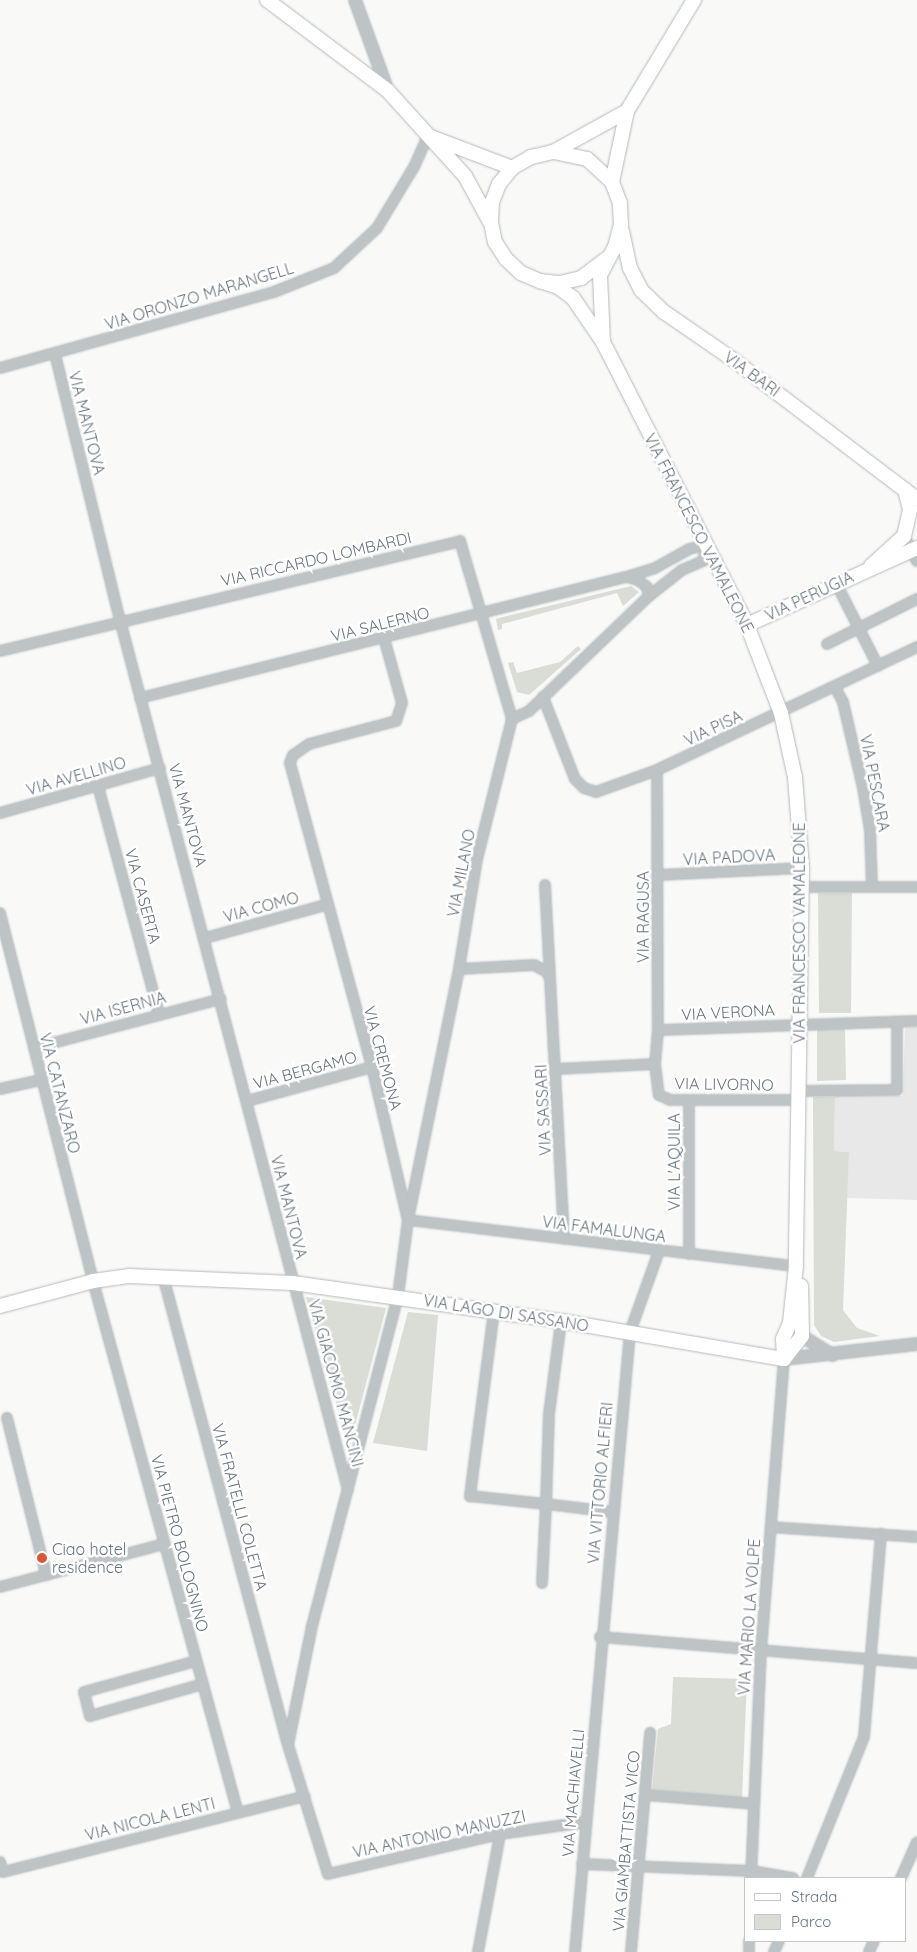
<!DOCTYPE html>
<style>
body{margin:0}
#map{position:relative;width:917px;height:1952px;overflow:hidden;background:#f9f9f7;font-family:Quicksand,sans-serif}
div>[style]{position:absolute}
.built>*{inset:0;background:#e7e8e7}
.green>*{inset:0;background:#d9ddd6}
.roads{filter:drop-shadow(0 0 1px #b3b9bd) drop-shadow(0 0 1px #b3b9bd)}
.minor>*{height:10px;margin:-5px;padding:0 5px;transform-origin:5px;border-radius:5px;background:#bec3c6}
.tertiary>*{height:12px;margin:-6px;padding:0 6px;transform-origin:6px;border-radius:6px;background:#bec3c6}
.secondary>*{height:14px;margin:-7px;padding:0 7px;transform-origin:7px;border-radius:7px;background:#fff}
.dots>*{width:14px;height:14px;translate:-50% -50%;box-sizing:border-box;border:2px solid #fff;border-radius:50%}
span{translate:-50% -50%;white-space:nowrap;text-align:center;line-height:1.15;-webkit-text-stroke:5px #fff;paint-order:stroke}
.street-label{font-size:16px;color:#66757f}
.poi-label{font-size:16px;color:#66757f}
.left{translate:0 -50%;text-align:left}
.legend{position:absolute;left:744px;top:1877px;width:162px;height:65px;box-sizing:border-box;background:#fff;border:1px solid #c2c8cc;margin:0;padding:6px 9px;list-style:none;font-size:15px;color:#66757f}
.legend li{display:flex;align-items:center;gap:10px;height:25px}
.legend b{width:25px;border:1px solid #c2c8cc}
</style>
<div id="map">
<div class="built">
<div style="clip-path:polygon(905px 1027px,917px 1027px,917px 1200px,847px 1198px,849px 1152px,834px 1151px,835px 1095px,903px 1096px)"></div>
</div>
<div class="green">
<div style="clip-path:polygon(631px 586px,639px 592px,623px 606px,617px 593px,502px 624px,502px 629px,498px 630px,496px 619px,499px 618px)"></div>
<div style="clip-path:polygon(578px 646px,581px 649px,529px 695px,517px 692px,508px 663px,513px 662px,517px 673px,560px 662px)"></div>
<div style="clip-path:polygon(818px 893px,852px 893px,851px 1013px,819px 1013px)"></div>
<div style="clip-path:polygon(817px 1029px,845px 1029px,846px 1080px,817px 1081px)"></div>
<div style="clip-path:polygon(813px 1097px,835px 1097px,834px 1151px,849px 1152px,843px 1310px,857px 1328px,880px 1336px,834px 1342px,821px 1336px,814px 1325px)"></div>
<div style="clip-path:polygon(306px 1297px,386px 1308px,349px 1448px)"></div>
<div style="clip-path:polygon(408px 1312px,438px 1315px,427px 1451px,373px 1443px)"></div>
<div style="clip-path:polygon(673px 1677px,747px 1679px,742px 1798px,652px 1790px,658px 1729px,671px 1724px)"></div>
</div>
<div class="roads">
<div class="minor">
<div style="left:55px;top:354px;width:274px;rotate:76.3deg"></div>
<div style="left:120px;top:620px;width:899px;rotate:75.31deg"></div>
<div style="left:0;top:368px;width:284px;rotate:-15.5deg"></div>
<div style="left:274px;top:292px;width:65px;rotate:-21.8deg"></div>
<div style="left:334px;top:268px;width:59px;rotate:-42.9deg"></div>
<div style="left:377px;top:228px;width:71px;rotate:-58.8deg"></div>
<div style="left:414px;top:167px;width:34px;rotate:-66deg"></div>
<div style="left:904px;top:536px;width:28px;rotate:63deg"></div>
<div style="left:627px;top:577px;width:11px;rotate:15deg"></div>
<div style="left:638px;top:580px;width:11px;rotate:38deg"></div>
<div style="left:647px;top:587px;width:9px;rotate:77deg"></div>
<div style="left:836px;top:583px;width:93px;rotate:63.2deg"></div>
<div style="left:384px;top:638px;width:67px;rotate:74.5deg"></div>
<div style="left:402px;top:703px;width:19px;rotate:108deg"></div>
<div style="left:396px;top:721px;width:90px;rotate:165.2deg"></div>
<div style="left:309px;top:744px;width:19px;rotate:145deg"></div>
<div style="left:293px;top:755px;width:9px;rotate:111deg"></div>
<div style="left:290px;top:763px;width:315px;rotate:74.9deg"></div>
<div style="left:372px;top:1067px;width:157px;rotate:76.8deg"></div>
<div style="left:408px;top:1220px;width:391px;rotate:6.8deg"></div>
<div style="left:827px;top:644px;width:101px;rotate:-26.6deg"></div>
<div style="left:0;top:651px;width:473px;rotate:-13.4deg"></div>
<div style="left:460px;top:541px;width:185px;rotate:73.7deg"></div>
<div style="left:835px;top:687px;width:17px;rotate:62deg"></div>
<div style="left:843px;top:702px;width:88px;rotate:76.9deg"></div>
<div style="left:863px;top:788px;width:43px;rotate:80.5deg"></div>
<div style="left:870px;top:830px;width:57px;rotate:88deg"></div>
<div style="left:543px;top:697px;width:88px;rotate:68.7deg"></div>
<div style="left:575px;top:779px;width:13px;rotate:45deg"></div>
<div style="left:584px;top:788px;width:13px;rotate:18deg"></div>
<div style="left:596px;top:792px;width:65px;rotate:-19.8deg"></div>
<div style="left:657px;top:770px;width:288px;rotate:-25.3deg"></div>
<div style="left:140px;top:698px;width:501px;rotate:-13.98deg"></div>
<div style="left:626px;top:577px;width:30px;rotate:-17deg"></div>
<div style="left:655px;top:568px;width:39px;rotate:-29deg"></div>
<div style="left:689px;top:549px;width:18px;rotate:-13deg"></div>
<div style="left:707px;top:545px;width:16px;rotate:104deg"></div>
<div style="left:703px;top:561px;width:23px;rotate:157deg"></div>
<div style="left:682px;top:570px;width:42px;rotate:141.8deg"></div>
<div style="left:649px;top:596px;width:166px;rotate:136.2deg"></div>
<div style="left:529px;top:711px;width:19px;rotate:155deg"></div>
<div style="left:512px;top:719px;width:144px;rotate:104deg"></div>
<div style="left:477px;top:859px;width:111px;rotate:99.3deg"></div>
<div style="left:459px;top:969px;width:256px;rotate:101.5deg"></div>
<div style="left:408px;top:1220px;width:77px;rotate:97.5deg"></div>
<div style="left:398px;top:1296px;width:341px;rotate:104.6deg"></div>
<div style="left:312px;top:1626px;width:121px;rotate:101.4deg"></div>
<div style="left:288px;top:1745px;width:135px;rotate:72.8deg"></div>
<div style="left:328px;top:1874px;width:177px;rotate:-13.1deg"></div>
<div style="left:500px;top:1834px;width:87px;rotate:-7.9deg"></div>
<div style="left:657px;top:770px;width:260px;rotate:89.8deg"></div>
<div style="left:658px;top:1030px;width:34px;rotate:95deg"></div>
<div style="left:655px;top:1064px;width:31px;rotate:83deg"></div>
<div style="left:659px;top:1095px;width:12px;rotate:24deg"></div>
<div style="left:670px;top:1100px;width:129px"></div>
<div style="left:98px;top:786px;width:236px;rotate:75deg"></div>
<div style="left:0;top:813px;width:166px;rotate:-15.7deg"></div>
<div style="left:658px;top:875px;width:144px;rotate:-2.8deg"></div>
<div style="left:545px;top:885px;width:91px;rotate:86.9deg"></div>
<div style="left:801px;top:887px;width:116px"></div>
<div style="left:0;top:913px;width:380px;rotate:75.8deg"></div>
<div style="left:93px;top:1281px;width:551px;rotate:74.75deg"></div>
<div style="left:205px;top:938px;width:125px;rotate:-15.3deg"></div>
<div style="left:459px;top:969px;width:75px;rotate:-3.1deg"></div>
<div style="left:534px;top:965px;width:15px;rotate:28deg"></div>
<div style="left:547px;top:972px;width:8px;rotate:67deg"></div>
<div style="left:550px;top:979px;width:260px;rotate:86.9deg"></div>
<div style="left:658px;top:1030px;width:259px;rotate:-2deg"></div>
<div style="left:34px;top:1048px;width:193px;rotate:-14.7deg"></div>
<div style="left:557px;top:1069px;width:98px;rotate:-2.9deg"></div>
<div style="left:0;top:1089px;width:42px;rotate:-12.4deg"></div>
<div style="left:799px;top:1091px;width:98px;rotate:-0.6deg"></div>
<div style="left:897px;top:1090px;width:68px;rotate:-90deg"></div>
<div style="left:247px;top:1101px;width:130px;rotate:-15.2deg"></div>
<div style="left:689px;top:1254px;width:153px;rotate:-90deg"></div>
<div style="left:163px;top:1276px;width:482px;rotate:75.1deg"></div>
<div style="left:494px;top:1311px;width:187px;rotate:97.4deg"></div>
<div style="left:470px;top:1496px;width:76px;rotate:6deg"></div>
<div style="left:546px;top:1504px;width:90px;rotate:-88.1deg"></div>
<div style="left:549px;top:1414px;width:94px;rotate:-82.6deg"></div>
<div style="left:7px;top:1418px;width:162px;rotate:76deg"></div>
<div style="left:771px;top:1527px;width:146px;rotate:3.9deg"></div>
<div style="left:542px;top:1583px;width:79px;rotate:-87.1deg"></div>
<div style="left:546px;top:1504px;width:66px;rotate:6.9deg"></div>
<div style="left:0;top:1587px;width:170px;rotate:-14.7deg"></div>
<div style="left:600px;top:1637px;width:318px;rotate:4.7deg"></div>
<div style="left:196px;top:1661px;width:116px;rotate:164.5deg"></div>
<div style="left:84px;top:1692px;width:25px;rotate:76deg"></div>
<div style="left:90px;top:1716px;width:117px;rotate:-15.8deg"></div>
<div style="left:645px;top:1795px;width:109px;rotate:4.7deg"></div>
<div style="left:0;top:1862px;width:10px;rotate:73deg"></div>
<div style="left:3px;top:1872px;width:311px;rotate:-14.1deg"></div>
<div style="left:582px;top:1864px;width:170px;rotate:2.4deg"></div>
<div style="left:752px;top:1871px;width:42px;rotate:9.7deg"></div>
<div style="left:751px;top:1878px;width:227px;rotate:-87.5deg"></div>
<div style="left:761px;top:1651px;width:293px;rotate:-85.5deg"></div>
<div style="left:807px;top:1878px;width:152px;rotate:-68deg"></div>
<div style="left:864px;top:1737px;width:204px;rotate:-85.2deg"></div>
<div style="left:901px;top:1878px;width:39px;rotate:-66deg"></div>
<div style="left:478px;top:1952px;width:120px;rotate:-79.4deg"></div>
<div style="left:575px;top:1952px;width:622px;rotate:-84.93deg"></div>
<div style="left:630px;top:1332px;width:86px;rotate:-70.3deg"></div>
<div style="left:631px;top:1952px;width:220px;rotate:-85deg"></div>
<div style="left:749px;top:1952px;width:11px;rotate:-90deg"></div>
<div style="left:774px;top:1952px;width:12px;rotate:-66deg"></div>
<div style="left:869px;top:1952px;width:12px;rotate:-66deg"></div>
</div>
<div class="tertiary">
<div style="left:355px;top:0;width:97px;rotate:70.1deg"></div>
<div style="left:802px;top:1336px;width:36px;rotate:32deg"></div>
<div style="left:784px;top:1359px;width:134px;rotate:-6.4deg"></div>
</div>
<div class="secondary">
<div style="left:267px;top:0;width:151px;rotate:36.9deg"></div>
<div style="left:388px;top:91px;width:115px;rotate:47.8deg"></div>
<div style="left:465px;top:176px;width:52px;rotate:61.5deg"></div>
<div style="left:431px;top:137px;width:87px;rotate:20.9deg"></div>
<div style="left:553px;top:152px;width:85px;rotate:-29deg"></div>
<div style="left:612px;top:182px;width:73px;rotate:-78.1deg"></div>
<div style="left:627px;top:111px;width:130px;rotate:-58.9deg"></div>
<div style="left:622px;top:231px;width:38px;rotate:78deg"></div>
<div style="left:630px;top:268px;width:25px;rotate:63deg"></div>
<div style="left:641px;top:290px;width:32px;rotate:44deg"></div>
<div style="left:664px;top:312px;width:86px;rotate:34.6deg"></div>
<div style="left:735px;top:361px;width:228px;rotate:37.2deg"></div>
<div style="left:540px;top:281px;width:19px;rotate:18deg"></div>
<div style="left:558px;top:287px;width:19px;rotate:36deg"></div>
<div style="left:573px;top:298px;width:53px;rotate:55.7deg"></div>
<div style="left:603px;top:342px;width:318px;rotate:63deg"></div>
<div style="left:747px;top:625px;width:94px;rotate:68.9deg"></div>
<div style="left:781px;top:713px;width:66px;rotate:77.7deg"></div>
<div style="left:795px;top:777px;width:91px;rotate:85.6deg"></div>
<div style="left:802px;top:868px;width:398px;rotate:90.9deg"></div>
<div style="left:796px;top:1266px;width:57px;rotate:96deg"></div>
<div style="left:790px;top:1323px;width:17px;rotate:114deg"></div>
<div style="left:783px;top:1339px;width:20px;rotate:87deg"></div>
<div style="left:603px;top:342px;width:67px;rotate:-92.6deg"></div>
<div style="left:600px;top:275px;width:32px;rotate:-62deg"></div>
<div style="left:615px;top:247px;width:23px;rotate:-75deg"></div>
<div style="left:621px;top:225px;width:22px;rotate:-93deg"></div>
<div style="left:620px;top:203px;width:22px;rotate:-111deg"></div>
<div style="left:612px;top:182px;width:34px;rotate:-137deg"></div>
<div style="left:587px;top:159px;width:35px;rotate:-168deg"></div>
<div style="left:553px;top:152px;width:23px;rotate:167deg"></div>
<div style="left:531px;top:157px;width:22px;rotate:150deg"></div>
<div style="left:512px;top:168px;width:21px;rotate:129deg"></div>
<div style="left:499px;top:184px;width:19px;rotate:111deg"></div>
<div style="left:492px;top:202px;width:20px;rotate:93deg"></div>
<div style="left:491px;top:222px;width:20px;rotate:79deg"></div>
<div style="left:495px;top:242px;width:20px;rotate:57deg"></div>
<div style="left:506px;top:259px;width:21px;rotate:43deg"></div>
<div style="left:521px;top:273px;width:21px;rotate:23deg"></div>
<div style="left:540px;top:281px;width:20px;rotate:6deg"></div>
<div style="left:560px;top:283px;width:22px;rotate:-13deg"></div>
<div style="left:581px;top:278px;width:34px;rotate:-37deg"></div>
<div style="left:871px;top:566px;width:45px;rotate:-42.3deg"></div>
<div style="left:904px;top:536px;width:28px;rotate:-77deg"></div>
<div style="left:910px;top:509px;width:20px;rotate:-105deg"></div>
<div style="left:747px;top:625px;width:187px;rotate:-24.4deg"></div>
<div style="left:0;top:1306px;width:96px;rotate:-15deg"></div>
<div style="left:93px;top:1281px;width:37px;rotate:-8deg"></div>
<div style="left:130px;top:1276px;width:163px;rotate:2.5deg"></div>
<div style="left:293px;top:1283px;width:271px;rotate:8.1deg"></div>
<div style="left:561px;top:1321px;width:226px;rotate:9.7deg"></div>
<div style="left:784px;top:1359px;width:29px;rotate:-52deg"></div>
<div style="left:802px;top:1336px;width:50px;rotate:-91.1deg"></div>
</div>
</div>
<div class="dots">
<div style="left:42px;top:1558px;background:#d6583a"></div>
</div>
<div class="street-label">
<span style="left:199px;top:296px;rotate:-17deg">VIA ORONZO MARANGELL</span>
<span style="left:752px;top:374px;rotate:36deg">VIA BARI</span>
<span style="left:87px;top:423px;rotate:76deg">VIA MANTOVA</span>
<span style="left:699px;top:533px;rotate:63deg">VIA FRANCESCO VAMALEONE</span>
<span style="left:316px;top:559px;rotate:-13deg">VIA RICCARDO LOMBARDI</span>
<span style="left:809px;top:596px;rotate:-25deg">VIA PERUGIA</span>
<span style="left:380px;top:624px;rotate:-14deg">VIA SALERNO</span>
<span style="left:713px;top:728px;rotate:-25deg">VIA PISA</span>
<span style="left:76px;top:776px;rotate:-16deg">VIA AVELLINO</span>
<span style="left:875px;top:783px;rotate:79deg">VIA PESCARA</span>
<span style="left:188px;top:815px;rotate:75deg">VIA MANTOVA</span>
<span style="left:729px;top:857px;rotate:-3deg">VIA PADOVA</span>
<span style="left:461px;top:873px;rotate:-79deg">VIA MILANO</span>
<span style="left:143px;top:896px;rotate:75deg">VIA CASERTA</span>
<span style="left:261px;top:907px;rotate:-15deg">VIA COMO</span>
<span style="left:643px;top:917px;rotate:-90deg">VIA RAGUSA</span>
<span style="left:799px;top:933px;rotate:-90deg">VIA FRANCESCO VAMALEONE</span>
<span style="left:123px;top:1008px;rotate:-15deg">VIA ISERNIA</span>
<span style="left:728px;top:1012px;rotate:-3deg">VIA VERONA</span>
<span style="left:383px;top:1058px;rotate:75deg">VIA CREMONA</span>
<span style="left:305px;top:1070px;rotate:-15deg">VIA BERGAMO</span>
<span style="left:724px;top:1084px;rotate:1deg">VIA LIVORNO</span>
<span style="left:60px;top:1093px;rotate:76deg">VIA CATANZARO</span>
<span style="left:543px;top:1110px;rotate:-93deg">VIA SASSARI</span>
<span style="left:674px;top:1162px;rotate:-90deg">VIA L'AQUILA</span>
<span style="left:289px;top:1207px;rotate:76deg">VIA MANTOVA</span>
<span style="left:604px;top:1229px;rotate:7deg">VIA FAMALUNGA</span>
<span style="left:506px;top:1313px;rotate:9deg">VIA LAGO DI SASSANO</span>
<span style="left:336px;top:1383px;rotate:75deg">VIA GIACOMO MANCINI</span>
<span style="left:600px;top:1483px;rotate:-85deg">VIA VITTORIO ALFIERI</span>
<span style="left:240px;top:1507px;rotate:75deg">VIA FRATELLI COLETTA</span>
<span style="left:180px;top:1543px;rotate:75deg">VIA PIETRO BOLOGNINO</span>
<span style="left:749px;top:1617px;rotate:-86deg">VIA MARIO LA VOLPE</span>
<span style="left:573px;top:1793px;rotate:-85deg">VIA MACHIAVELLI</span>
<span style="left:150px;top:1819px;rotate:-14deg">VIA NICOLA LENTI</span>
<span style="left:439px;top:1834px;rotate:-12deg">VIA ANTONIO MANUZZI</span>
<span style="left:626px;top:1841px;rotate:-85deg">VIA GIAMBATTISTA VICO</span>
</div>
<div class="poi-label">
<span class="left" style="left:52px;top:1558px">Ciao hotel<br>residence</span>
</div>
<ul class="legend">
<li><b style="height:6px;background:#fff"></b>Strada</li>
<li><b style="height:14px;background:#d9ddd6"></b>Parco</li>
</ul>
</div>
